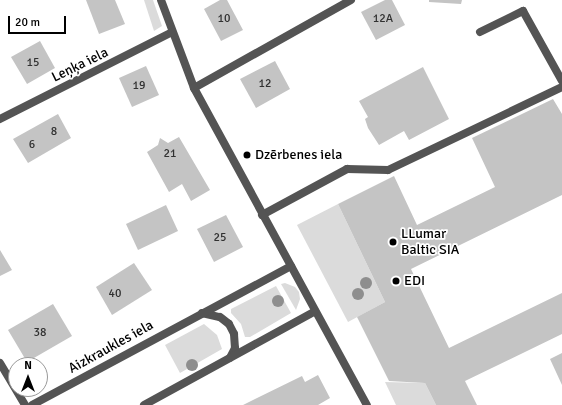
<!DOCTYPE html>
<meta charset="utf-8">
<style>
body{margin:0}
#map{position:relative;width:562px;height:405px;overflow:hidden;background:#fff;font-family:Signika,sans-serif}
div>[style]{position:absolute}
.green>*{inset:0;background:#dbdbdb}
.building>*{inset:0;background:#c4c4c4}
.lane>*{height:8px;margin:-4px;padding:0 4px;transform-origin:4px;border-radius:4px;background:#545454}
.street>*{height:8px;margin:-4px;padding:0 4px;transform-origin:4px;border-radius:4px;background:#545454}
.trees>*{width:12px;height:12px;margin:-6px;border-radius:50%;background:#8e8e8e}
.dots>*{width:11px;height:11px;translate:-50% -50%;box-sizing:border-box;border:2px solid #fff;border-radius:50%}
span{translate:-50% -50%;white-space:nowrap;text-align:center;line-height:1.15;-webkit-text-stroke:3.5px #fff;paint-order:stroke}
.number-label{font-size:12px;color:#313131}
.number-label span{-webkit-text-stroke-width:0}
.street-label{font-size:14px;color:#000}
.poi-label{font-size:14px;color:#000}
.left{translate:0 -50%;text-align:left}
.north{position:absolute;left:8px;top:357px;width:40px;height:40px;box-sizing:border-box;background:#fff;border:1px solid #999;border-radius:50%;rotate:0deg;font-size:11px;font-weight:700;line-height:16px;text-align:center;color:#000}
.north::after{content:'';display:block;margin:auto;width:14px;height:18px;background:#000;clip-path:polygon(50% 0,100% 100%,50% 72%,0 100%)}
.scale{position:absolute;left:8px;top:16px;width:58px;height:18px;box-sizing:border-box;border:2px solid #000;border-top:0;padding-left:5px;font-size:12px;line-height:14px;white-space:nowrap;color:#000;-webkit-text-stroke:3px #fff;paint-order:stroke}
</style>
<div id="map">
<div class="green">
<div style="clip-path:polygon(144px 0,153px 0,162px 26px,154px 31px)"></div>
<div style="clip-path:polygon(338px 204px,385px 302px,348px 322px,297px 225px)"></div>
<div style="clip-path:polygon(285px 283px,295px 287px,299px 292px,300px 299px,296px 310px,281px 284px)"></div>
<div style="clip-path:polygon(276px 286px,291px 313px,250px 337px,245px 337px,241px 324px,231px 313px,231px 309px)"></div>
<div style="clip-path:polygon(204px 324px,217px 335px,222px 349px,180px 373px,165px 345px)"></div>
<div style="clip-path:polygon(385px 382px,425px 383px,436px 405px,396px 405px)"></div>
</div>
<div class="building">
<div style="clip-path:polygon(86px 0,115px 0,125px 24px,99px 34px)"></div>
<div style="clip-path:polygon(220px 0,227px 0,243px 30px,221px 41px,204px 9px)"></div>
<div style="clip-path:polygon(385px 0,392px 0,405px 25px,376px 40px,361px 12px)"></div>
<div style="clip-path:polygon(429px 0,462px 0,461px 4px,429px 2px)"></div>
<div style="clip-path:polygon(40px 41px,55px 68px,27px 84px,11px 57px)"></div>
<div style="clip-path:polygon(275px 61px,290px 89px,256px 108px,240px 79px)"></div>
<div style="clip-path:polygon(146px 66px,159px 95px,132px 107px,119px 78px)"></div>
<div style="clip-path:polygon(423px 67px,449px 119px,409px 140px,404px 131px,379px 145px,368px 128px,365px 119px,368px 117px,359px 101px)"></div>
<div style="clip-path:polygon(553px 99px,562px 114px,562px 195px,411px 269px,449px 348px,562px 293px,562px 334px,465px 381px,477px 405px,436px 405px,425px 383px,389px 381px,357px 317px,385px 302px,338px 204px,394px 176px,417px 225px,495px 187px,472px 138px)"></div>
<div style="clip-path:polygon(58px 114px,71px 138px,28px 163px,13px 139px)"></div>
<div style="clip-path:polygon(179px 137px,210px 190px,191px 201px,182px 184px,169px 192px,147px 152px,158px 145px,160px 138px,168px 143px)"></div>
<div style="clip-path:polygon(166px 205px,178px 231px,138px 250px,126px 224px)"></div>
<div style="clip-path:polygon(226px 215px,243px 247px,214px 262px,197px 229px)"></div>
<div style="clip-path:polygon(0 250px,12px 270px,0 276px)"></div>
<div style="clip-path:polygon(134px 263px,152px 290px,112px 315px,96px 287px)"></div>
<div style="clip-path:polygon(53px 304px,72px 336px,27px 362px,8px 330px)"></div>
<div style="clip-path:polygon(562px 353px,562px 385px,550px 359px)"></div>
<div style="clip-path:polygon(318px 375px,330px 398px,318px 405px,243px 405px,302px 376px,305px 382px)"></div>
</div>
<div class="lane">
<div style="left:480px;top:32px;width:48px;rotate:-26deg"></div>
<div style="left:523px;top:11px;width:80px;rotate:60.9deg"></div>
<div style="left:194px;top:88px;width:180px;rotate:-29.3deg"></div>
<div style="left:262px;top:215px;width:97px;rotate:-28.4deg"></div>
<div style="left:347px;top:169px;width:41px;rotate:1.4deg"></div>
<div style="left:388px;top:170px;width:193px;rotate:-25.5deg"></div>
<div style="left:202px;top:313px;width:18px;rotate:13deg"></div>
<div style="left:220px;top:317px;width:11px;rotate:38deg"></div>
<div style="left:229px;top:324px;width:11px;rotate:63deg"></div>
<div style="left:234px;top:334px;width:14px;rotate:86deg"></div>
<div style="left:235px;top:348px;width:11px;rotate:117deg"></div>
</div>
<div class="street">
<div style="left:161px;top:0;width:94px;rotate:69.4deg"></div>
<div style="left:194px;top:88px;width:361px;rotate:61.4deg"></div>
<div style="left:0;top:119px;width:193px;rotate:-26.8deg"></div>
<div style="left:0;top:363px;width:49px;rotate:59.2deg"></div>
<div style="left:32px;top:405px;width:294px;rotate:-28.2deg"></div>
<div style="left:144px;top:405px;width:194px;rotate:-28.7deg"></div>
</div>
<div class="trees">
<div style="left:366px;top:283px"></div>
<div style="left:358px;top:294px"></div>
<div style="left:278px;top:301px"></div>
<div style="left:192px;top:365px"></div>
</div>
<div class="dots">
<div style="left:247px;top:155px;background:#000"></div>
<div style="left:393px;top:242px;background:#000"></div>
<div style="left:396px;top:281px;background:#000"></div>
</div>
<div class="number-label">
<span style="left:224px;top:19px">10</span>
<span style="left:383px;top:19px">12A</span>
<span style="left:33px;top:63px">15</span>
<span style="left:265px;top:84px">12</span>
<span style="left:139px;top:86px">19</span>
<span style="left:54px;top:132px">8</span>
<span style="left:32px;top:145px">6</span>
<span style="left:170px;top:154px">21</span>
<span style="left:220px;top:238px">25</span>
<span style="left:115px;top:294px">40</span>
<span style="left:40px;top:333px">38</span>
</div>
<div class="street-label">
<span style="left:80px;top:65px;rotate:-26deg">Leņķa iela</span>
<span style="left:111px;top:347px;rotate:-29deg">Aizkraukles iela</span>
</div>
<div class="poi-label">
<span class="left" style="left:255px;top:155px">Dzērbenes iela</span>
<span class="left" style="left:401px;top:242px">LLumar<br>Baltic SIA</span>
<span class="left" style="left:404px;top:281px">EDI</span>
</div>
<div class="north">N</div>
<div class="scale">20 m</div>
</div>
